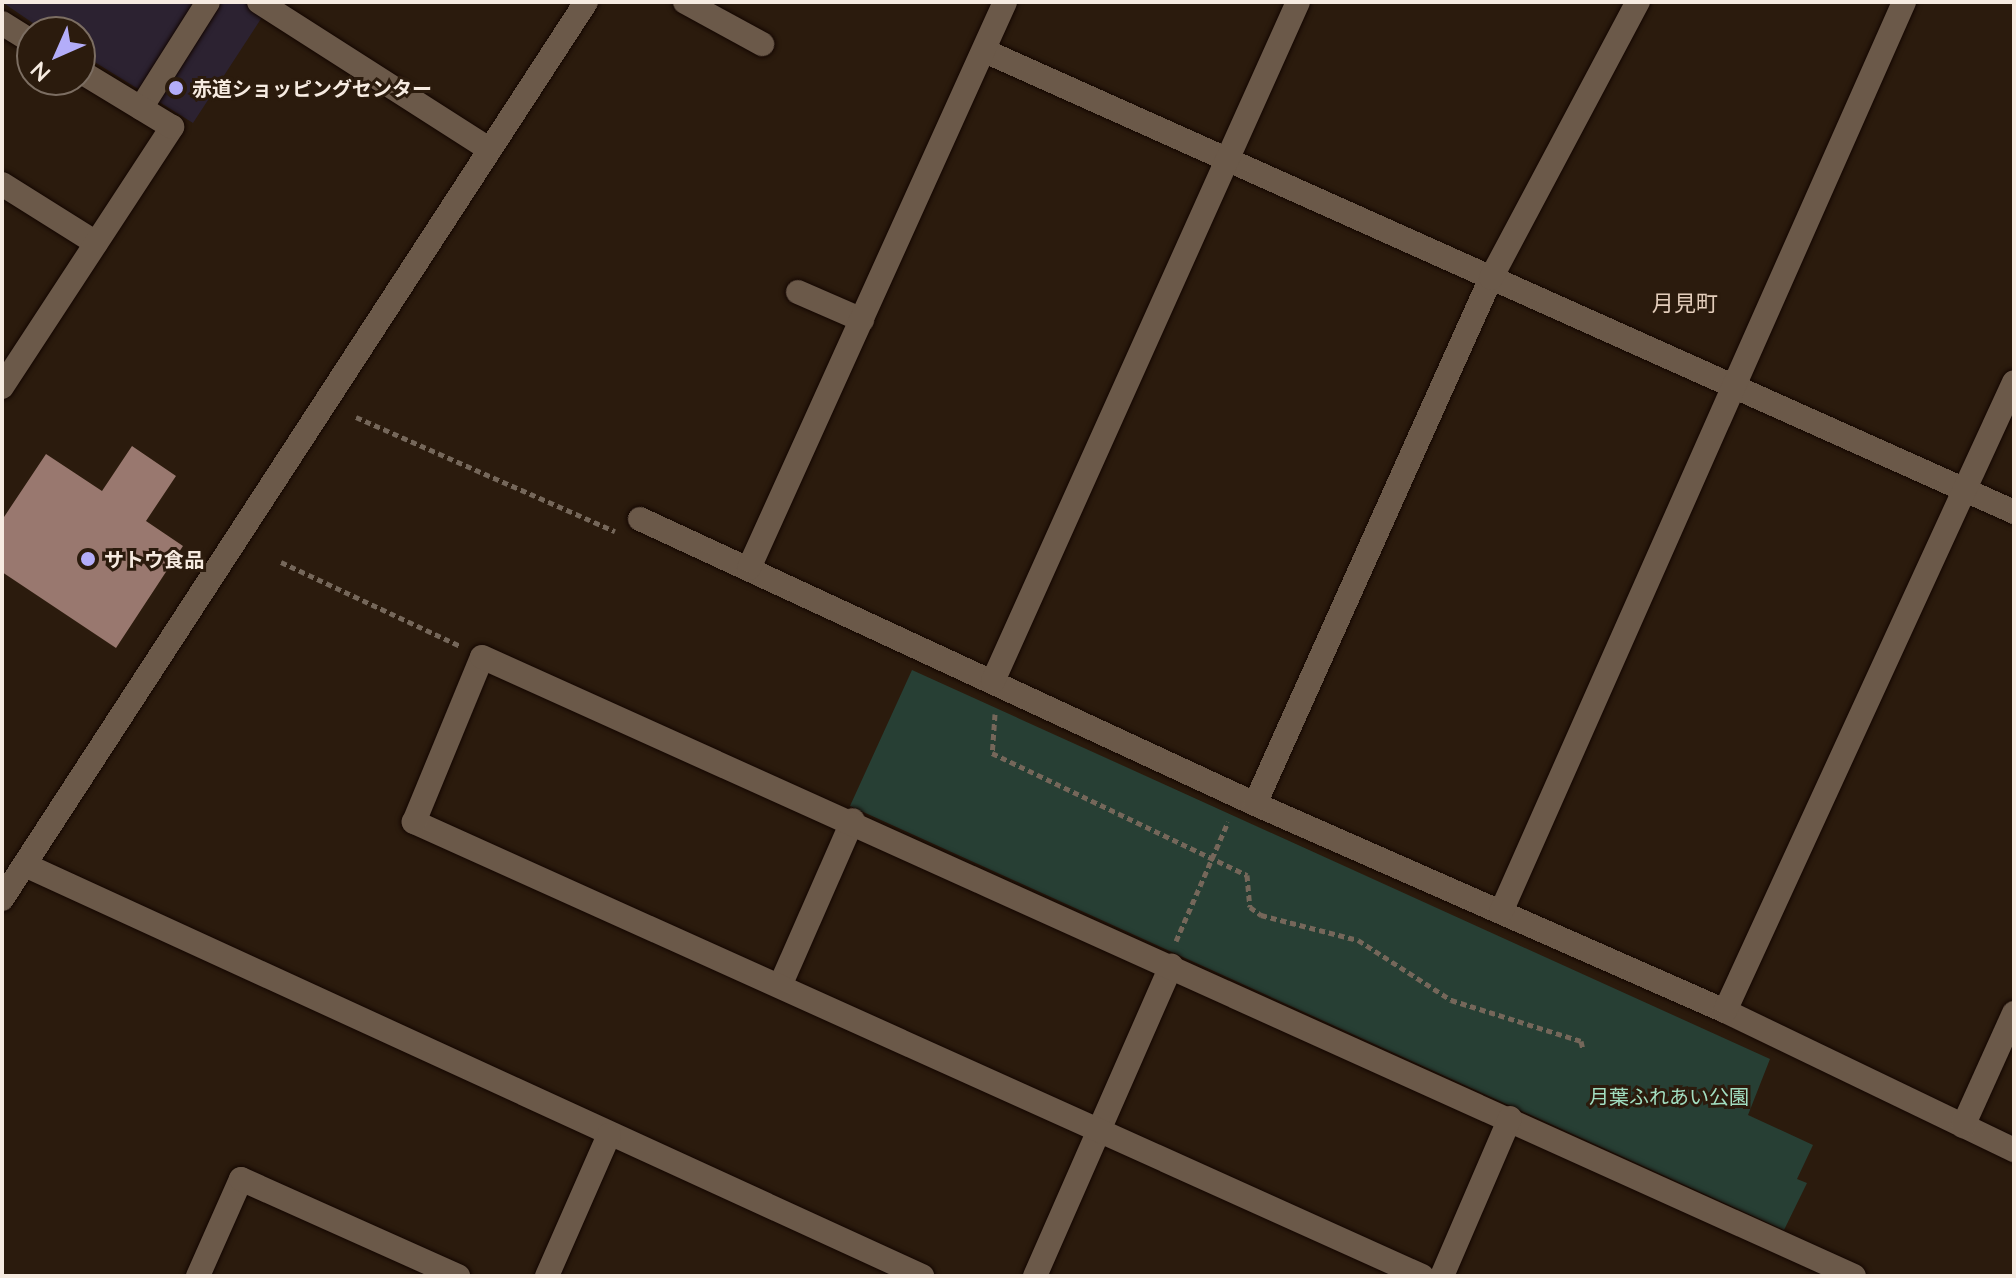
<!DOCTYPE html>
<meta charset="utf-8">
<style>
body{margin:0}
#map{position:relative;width:2016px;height:1278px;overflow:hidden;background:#2b1b0d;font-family:Lato,"Noto Sans JP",sans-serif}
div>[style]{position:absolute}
.commercial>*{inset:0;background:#2c2231}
.green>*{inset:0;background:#273f34}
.building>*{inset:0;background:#99786f}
.path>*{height:5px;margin-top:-2.5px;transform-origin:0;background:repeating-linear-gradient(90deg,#75675a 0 6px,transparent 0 10px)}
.roads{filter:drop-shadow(0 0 2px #130600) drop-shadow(0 0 2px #130600)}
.minor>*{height:24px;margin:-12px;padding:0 12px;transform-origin:12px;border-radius:12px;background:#6b5949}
.dots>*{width:22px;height:22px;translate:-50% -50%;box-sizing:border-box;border:4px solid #2b1b0d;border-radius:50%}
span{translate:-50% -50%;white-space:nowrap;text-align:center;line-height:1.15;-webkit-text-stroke:6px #2b1b0d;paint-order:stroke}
.poi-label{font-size:20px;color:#f6ebe1;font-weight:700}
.left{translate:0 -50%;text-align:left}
.park-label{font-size:20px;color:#a2dec1}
.neighbourhood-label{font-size:22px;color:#e3cdbb}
.frame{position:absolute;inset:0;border:4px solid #f6ebe1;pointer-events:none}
.north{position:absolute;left:16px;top:16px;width:80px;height:80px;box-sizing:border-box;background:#2b1b0d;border:2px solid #7c6e62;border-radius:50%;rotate:225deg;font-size:22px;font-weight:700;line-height:32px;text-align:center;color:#f6ebe1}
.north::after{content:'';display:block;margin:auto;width:28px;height:36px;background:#b3adf9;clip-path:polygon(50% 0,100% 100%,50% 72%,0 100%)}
</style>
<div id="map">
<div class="commercial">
<div style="clip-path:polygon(2px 2px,272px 2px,193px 123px,80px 53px,80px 32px,46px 32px)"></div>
</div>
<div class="green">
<div style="clip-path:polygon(912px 670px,1770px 1059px,1748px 1115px,1813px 1145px,1797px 1179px,1807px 1183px,1784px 1230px,850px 806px)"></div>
</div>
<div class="building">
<div style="clip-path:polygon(132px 446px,176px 476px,146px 521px,183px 546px,116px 648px,2px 572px,2px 520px,46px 454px,102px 491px)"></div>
</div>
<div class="path">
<div style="left:356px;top:417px;width:283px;rotate:23.8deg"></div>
<div style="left:281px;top:562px;width:198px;rotate:25.1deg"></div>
<div style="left:995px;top:714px;width:39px;rotate:94deg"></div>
<div style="left:992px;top:753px;width:283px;rotate:25.6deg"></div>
<div style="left:1247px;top:875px;width:32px;rotate:85deg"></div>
<div style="left:1250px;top:907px;width:14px;rotate:36deg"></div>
<div style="left:1261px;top:915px;width:100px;rotate:14.5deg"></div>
<div style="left:1358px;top:940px;width:111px;rotate:32.8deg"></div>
<div style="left:1451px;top:1000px;width:136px;rotate:17.5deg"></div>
<div style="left:1581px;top:1041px;width:9px;rotate:77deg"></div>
<div style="left:1176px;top:941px;width:130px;rotate:-66.4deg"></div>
</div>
<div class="roads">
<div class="minor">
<div style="left:259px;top:2px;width:274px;rotate:32.6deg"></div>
<div style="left:685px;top:2px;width:88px;rotate:28.6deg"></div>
<div style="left:2px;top:23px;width:36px;rotate:32deg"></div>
<div style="left:985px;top:51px;width:1128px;rotate:24.13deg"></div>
<div style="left:141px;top:108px;width:125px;rotate:-57.7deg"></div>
<div style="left:2px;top:184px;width:111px;rotate:32.1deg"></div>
<div style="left:798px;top:292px;width:70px;rotate:23.6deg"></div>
<div style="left:2px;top:387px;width:311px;rotate:-56.8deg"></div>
<div style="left:172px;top:127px;width:108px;rotate:-148.7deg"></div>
<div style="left:640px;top:519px;width:678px;rotate:24.86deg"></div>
<div style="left:1255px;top:804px;width:514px;rotate:23.77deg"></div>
<div style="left:1725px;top:1011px;width:321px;rotate:25.7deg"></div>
<div style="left:749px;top:568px;width:621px;rotate:-65.66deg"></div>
<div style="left:993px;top:681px;width:744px;rotate:-65.81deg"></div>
<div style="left:1255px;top:804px;width:577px;rotate:-65.84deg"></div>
<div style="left:1491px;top:278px;width:313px;rotate:-62deg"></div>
<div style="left:25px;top:865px;width:987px;rotate:24.62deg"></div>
<div style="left:2px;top:899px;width:1070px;rotate:-56.93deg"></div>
<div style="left:1501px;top:912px;width:995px;rotate:-66.11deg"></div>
<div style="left:780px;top:986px;width:181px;rotate:-66.3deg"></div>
<div style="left:1725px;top:1011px;width:692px;rotate:-65.32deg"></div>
<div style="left:1963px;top:1126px;width:124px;rotate:-65.7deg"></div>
<div style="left:198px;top:1276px;width:106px;rotate:-66.1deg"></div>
<div style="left:241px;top:1179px;width:238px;rotate:24.1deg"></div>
<div style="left:547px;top:1276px;width:154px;rotate:-66.3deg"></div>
<div style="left:1035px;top:1276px;width:339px;rotate:-66.3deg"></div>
<div style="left:1422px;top:1276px;width:1106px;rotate:-155.75deg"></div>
<div style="left:414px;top:822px;width:178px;rotate:-67.6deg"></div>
<div style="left:482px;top:657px;width:1505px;rotate:24.28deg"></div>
<div style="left:1442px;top:1276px;width:172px;rotate:-66.7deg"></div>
</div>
</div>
<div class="dots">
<div style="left:176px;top:88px;background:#b3adf9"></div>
<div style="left:88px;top:559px;background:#b3adf9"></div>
</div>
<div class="poi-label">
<span class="left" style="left:192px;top:88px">赤道ショッピングセンター</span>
<span class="left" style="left:104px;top:559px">サトウ食品</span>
</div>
<div class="park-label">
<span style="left:1669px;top:1096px">月葉ふれあい公園</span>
</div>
<div class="neighbourhood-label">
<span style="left:1685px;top:303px">月見町</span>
</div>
<div class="frame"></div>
<div class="north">N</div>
</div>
